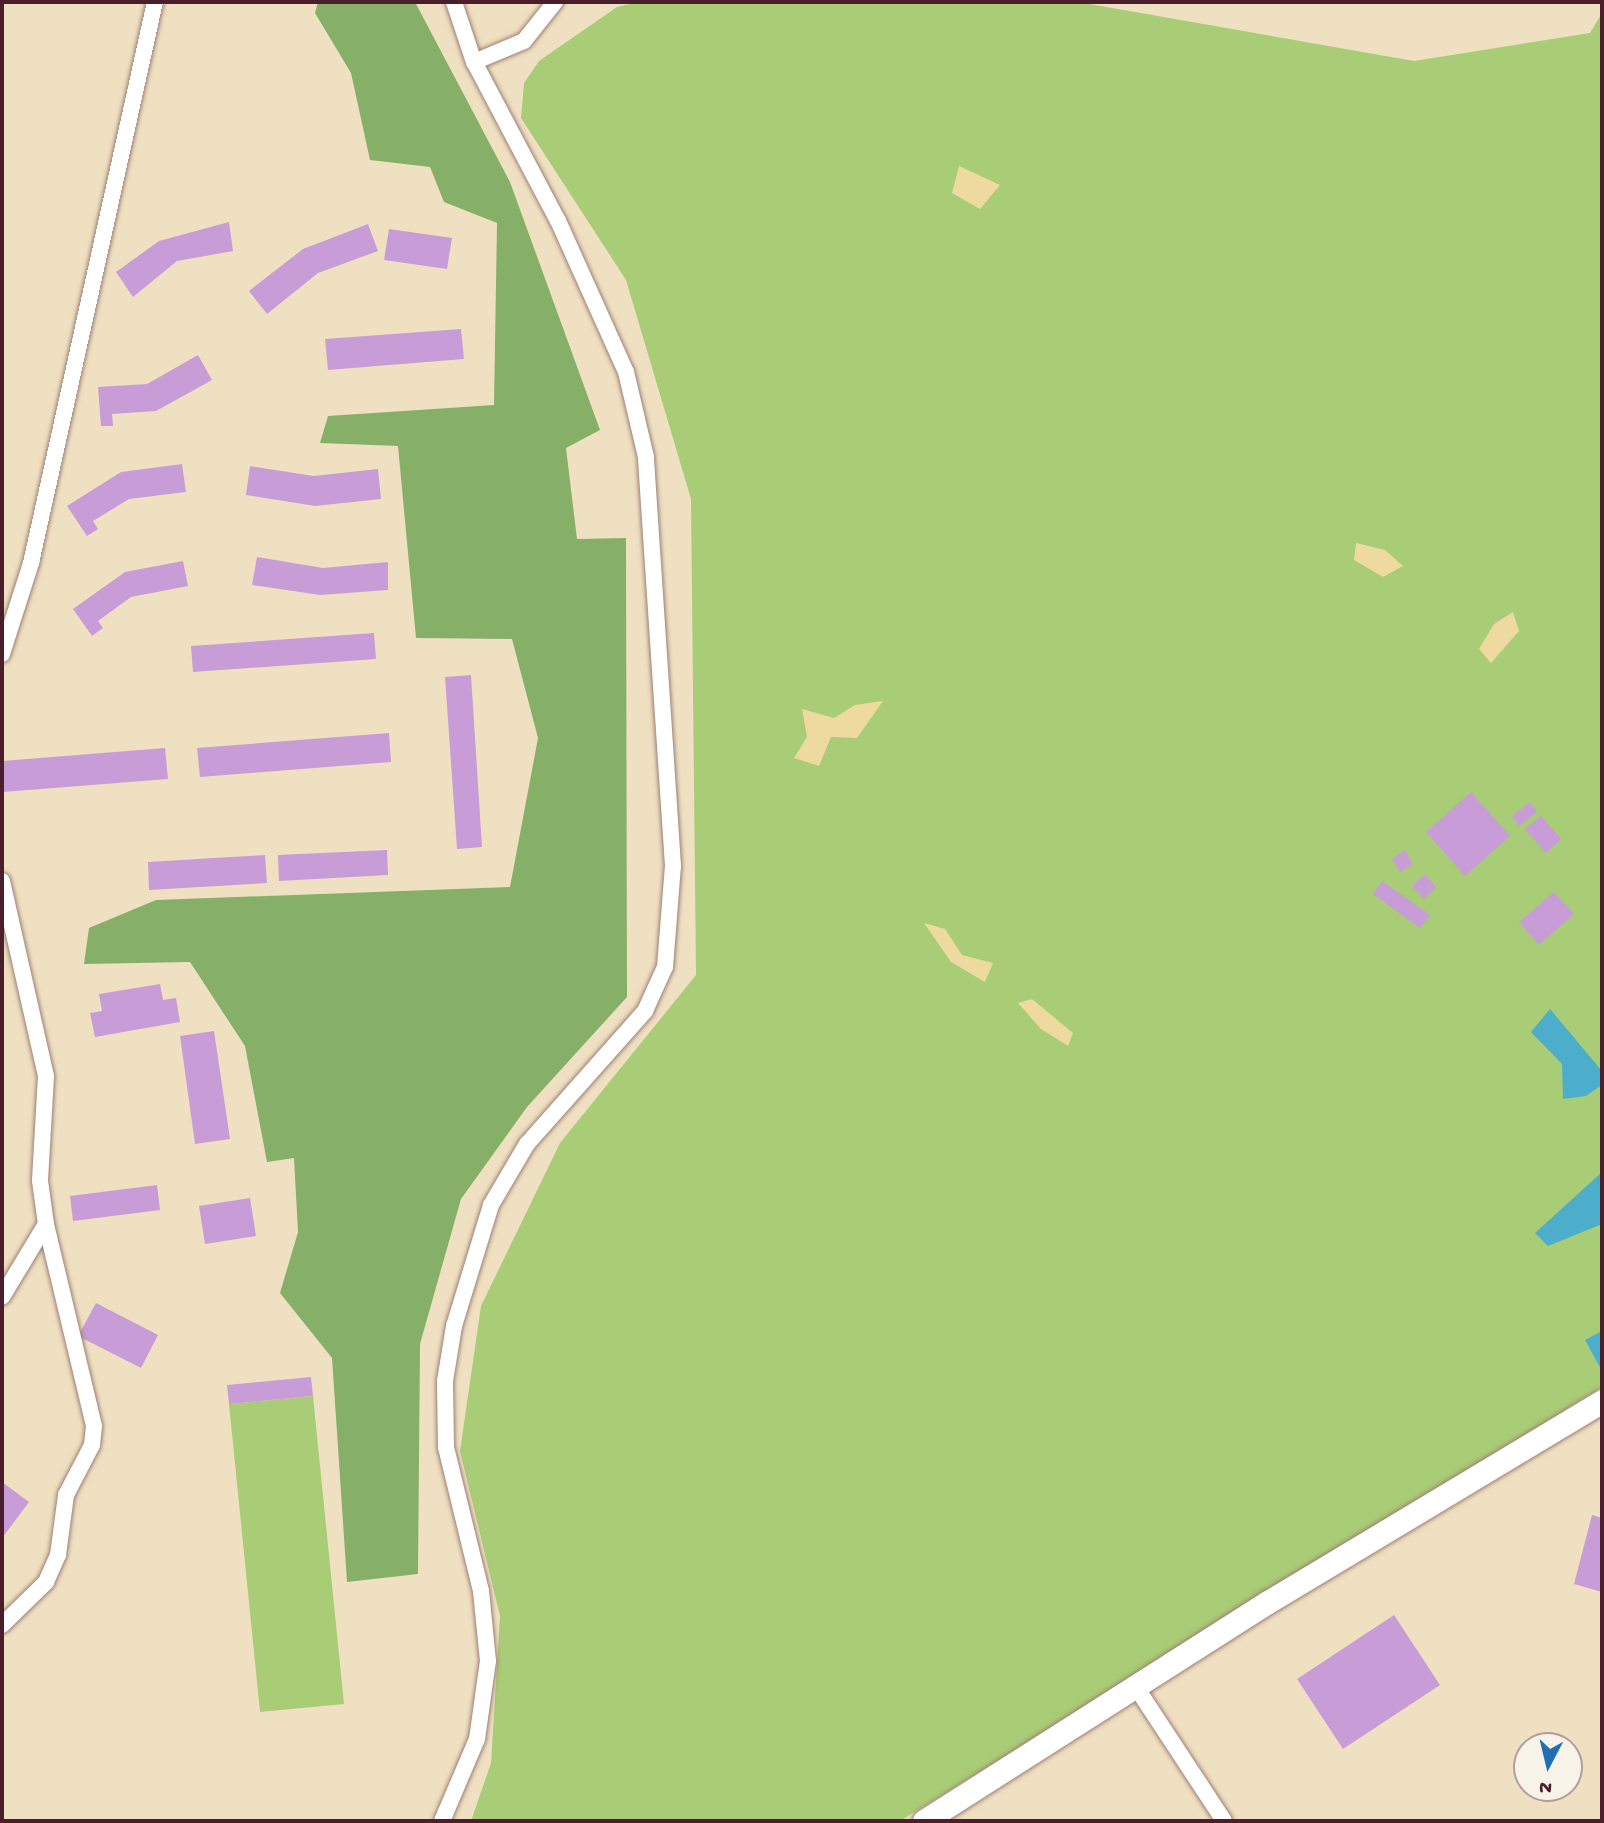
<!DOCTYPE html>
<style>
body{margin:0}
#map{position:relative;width:1604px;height:1823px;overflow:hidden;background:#f0e0c2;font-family:"Gochi Hand",sans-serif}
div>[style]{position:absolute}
.green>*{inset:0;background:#a9cc76}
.forest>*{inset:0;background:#86b067}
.sand>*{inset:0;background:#eeda9e}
.water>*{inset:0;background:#4daecc}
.building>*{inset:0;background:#c89cd6}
.roads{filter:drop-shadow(0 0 2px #9d8076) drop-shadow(0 0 2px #9d8076)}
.street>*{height:16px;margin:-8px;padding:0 8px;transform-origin:8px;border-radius:8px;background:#fff}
.secondary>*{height:23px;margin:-11.5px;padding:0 11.5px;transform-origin:11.5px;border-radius:11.5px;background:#fff}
span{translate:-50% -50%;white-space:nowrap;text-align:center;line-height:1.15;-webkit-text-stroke:6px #f7f3e8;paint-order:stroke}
.frame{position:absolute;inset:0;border:4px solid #4a1f2b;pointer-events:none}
.north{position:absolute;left:1513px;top:1732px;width:70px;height:70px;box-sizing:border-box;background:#f7f3e8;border:2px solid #b29e9c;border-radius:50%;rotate:187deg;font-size:19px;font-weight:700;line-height:28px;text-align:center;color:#4a1f2b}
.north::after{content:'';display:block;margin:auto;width:24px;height:32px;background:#1f6fb2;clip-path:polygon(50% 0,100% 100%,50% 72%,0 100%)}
</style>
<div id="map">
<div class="green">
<div style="clip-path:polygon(638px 2px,1078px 2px,1414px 61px,1590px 33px,1602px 13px,1602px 1387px,900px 1821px,471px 1821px,491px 1763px,500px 1616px,460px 1451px,481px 1306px,560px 1143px,696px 975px,691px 499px,626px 280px,521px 118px,524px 83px,539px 61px,617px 7px)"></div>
<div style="clip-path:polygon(313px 1396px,344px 1704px,260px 1712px,229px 1404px)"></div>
</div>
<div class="forest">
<div style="clip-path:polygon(318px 2px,415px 2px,510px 182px,600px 430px,566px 448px,577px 539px,626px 538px,627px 997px,527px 1107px,461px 1199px,420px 1344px,418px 1574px,347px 1582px,332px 1358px,280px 1293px,298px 1232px,294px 1158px,267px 1162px,245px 1046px,190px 962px,84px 964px,89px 928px,156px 900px,510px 887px,538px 738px,512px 639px,416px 638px,398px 446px,320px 443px,328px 416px,494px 405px,497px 223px,444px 202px,430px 167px,370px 160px,351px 73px,315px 13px)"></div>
</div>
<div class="sand">
<div style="clip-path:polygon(959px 166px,1000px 185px,980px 209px,952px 193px)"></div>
<div style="clip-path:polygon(1356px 543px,1385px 550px,1403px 566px,1383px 577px,1354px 560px)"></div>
<div style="clip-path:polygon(1513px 612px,1519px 631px,1491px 663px,1479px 649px,1494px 624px)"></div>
<div style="clip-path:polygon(883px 701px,857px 738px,831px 737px,819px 766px,794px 758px,807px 737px,802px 709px,834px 718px,855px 705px)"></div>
<div style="clip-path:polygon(924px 923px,945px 929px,962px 955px,993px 963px,985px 982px,951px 962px)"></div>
<div style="clip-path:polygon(1032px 999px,1073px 1033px,1068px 1046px,1041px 1029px,1018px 1003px)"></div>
</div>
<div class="water">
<div style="clip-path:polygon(1550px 1009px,1602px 1071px,1602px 1085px,1586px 1096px,1563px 1099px,1562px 1064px,1531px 1032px)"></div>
<div style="clip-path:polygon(1602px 1172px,1602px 1224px,1548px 1246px,1535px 1233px)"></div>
<div style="clip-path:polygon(1602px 1331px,1602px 1368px,1601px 1369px,1585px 1340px)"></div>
</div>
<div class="building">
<div style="clip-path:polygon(229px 222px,233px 251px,177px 261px,133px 297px,116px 272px,159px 241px)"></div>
<div style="clip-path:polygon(368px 224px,378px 251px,318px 273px,267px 314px,249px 291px,303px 249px)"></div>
<div style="clip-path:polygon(389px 229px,452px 238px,447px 269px,384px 260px)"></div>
<div style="clip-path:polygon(461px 329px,464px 359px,328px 370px,325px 339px)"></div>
<div style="clip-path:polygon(198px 355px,212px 380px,156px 411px,112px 414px,113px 426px,101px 426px,98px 387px,147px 384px)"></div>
<div style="clip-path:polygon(182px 464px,186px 492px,129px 499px,93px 521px,98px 529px,87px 536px,67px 506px,121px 472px)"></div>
<div style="clip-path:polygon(250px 466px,314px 476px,378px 469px,381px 499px,315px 506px,246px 495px)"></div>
<div style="clip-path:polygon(257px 557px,323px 568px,388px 562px,388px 590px,320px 595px,252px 585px)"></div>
<div style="clip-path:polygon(183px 561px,188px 586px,131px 597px,98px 621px,103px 628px,92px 636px,73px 609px,125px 572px)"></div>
<div style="clip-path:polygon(374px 633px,376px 659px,193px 672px,191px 646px)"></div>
<div style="clip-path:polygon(471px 675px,482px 847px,457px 849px,445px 677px)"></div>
<div style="clip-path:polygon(389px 733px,391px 762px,200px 777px,197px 748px)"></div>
<div style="clip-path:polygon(165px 748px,168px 779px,3px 792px,2px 761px)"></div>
<div style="clip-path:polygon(1471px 792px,1510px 836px,1465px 876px,1426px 832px)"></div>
<div style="clip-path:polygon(1530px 802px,1537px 812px,1519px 826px,1512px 816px)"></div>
<div style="clip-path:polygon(1541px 816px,1561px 839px,1546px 853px,1525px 829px)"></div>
<div style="clip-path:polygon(387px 850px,388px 875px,279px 881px,278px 855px)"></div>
<div style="clip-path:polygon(1405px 850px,1413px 864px,1400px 872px,1392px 859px)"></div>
<div style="clip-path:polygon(265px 855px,267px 883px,149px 890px,148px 862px)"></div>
<div style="clip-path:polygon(1425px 874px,1436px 887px,1424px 899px,1412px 886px)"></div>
<div style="clip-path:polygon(1382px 881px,1430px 915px,1420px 928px,1373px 894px)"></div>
<div style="clip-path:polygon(1554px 892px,1574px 914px,1539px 945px,1519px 922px)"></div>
<div style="clip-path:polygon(160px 984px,163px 1000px,176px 998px,180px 1022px,95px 1037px,90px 1013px,102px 1011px,99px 994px)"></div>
<div style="clip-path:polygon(214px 1031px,230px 1139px,195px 1144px,180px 1036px)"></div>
<div style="clip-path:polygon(157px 1185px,160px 1210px,73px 1221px,70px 1196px)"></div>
<div style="clip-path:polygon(250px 1198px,256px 1236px,205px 1244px,199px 1206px)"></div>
<div style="clip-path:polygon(96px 1303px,158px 1335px,141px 1368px,78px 1336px)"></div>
<div style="clip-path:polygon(311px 1377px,313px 1396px,229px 1404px,227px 1385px)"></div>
<div style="clip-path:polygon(2px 1482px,29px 1502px,2px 1538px)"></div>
<div style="clip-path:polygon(1592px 1515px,1602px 1518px,1602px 1592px,1574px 1584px)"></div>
<div style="clip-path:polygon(1394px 1615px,1440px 1685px,1343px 1749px,1297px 1679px)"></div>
</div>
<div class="roads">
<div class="street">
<div style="left:454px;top:2px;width:63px;rotate:71.6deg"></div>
<div style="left:2px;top:654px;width:96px;rotate:-72.3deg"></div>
<div style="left:31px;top:563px;width:575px;rotate:-77.54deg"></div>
<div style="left:2px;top:881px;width:200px;rotate:77.3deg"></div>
<div style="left:46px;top:1076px;width:105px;rotate:93.3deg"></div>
<div style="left:40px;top:1181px;width:43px;rotate:82.1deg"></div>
<div style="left:46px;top:1224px;width:85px;rotate:121.1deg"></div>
<div style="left:2px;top:1625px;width:62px;rotate:-44.3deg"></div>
<div style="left:46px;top:1582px;width:30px;rotate:-66deg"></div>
<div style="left:58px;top:1555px;width:61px;rotate:-82.4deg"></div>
<div style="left:66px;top:1495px;width:56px;rotate:-62.5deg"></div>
<div style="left:92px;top:1445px;width:19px;rotate:-84deg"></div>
<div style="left:94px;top:1426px;width:208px;rotate:-103.4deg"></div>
<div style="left:1136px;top:1687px;width:160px;rotate:56.7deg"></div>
<div style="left:442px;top:1821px;width:89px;rotate:-66.9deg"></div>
<div style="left:477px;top:1739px;width:79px;rotate:-82deg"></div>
<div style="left:488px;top:1661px;width:70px;rotate:-95.7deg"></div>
<div style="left:481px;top:1591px;width:148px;rotate:-103.7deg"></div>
<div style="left:446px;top:1447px;width:66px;rotate:-90.9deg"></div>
<div style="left:445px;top:1381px;width:56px;rotate:-80.7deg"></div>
<div style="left:454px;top:1326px;width:127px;rotate:-73deg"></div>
<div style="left:491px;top:1205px;width:71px;rotate:-59.5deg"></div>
<div style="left:527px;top:1144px;width:178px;rotate:-48.4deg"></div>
<div style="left:645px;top:1011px;width:48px;rotate:-65.6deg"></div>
<div style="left:665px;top:967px;width:101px;rotate:-85.5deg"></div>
<div style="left:673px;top:866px;width:410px;rotate:-93.8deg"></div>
<div style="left:646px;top:457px;width:87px;rotate:-103.2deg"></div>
<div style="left:626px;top:372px;width:166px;rotate:-114.2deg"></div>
<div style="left:558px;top:221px;width:180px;rotate:-117.8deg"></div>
<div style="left:474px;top:62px;width:54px;rotate:-22.8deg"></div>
<div style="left:524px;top:41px;width:50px;rotate:-51.5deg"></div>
</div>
<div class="secondary">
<div style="left:924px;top:1821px;width:408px;rotate:-32.5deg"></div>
<div style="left:1268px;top:1602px;width:390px;rotate:-31deg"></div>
</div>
</div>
<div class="frame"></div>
<div class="north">N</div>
</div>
